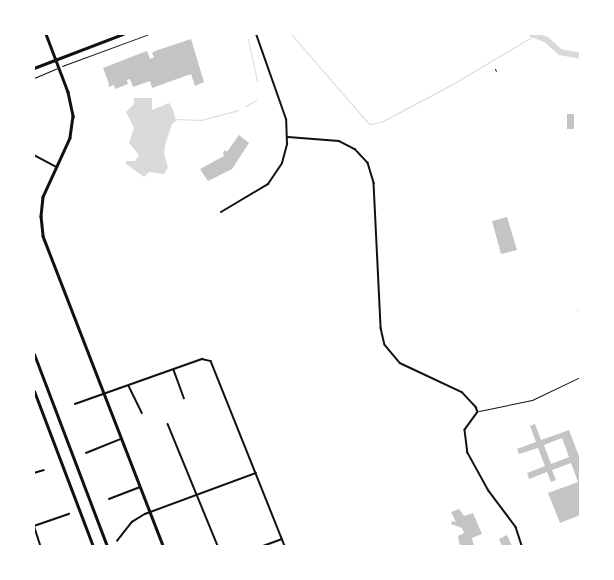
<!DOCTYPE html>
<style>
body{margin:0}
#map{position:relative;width:614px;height:580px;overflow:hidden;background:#fff;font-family:Roboto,sans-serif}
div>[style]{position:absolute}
.water>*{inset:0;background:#d9d9d9}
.stream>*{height:1px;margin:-0.5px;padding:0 0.5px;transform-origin:0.5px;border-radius:0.5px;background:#d9d9d9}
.river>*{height:6px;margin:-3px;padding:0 3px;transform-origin:3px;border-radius:3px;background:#d9d9d9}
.building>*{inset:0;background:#c4c4c4}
.path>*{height:1px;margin:-0.5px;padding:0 0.5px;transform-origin:0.5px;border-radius:0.5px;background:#111}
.service>*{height:1px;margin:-0.5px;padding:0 0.5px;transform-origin:0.5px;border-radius:0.5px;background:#111}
.minor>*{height:1.5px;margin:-0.75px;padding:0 0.75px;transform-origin:0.75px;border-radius:0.75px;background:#111}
.tertiary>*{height:2px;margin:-1px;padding:0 1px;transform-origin:1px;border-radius:1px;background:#111}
.secondary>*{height:2.5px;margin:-1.25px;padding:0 1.25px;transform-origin:1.25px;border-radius:1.25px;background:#111}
.motorway>*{height:3px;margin:-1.5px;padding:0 1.5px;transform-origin:1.5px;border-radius:1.5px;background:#111}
span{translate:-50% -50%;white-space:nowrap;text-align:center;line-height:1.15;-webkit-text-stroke:4px #fff;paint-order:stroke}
.frame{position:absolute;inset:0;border:35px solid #fff;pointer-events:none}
</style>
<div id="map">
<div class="water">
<div style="clip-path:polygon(134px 98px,152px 98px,152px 110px,169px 103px,173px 110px,176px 121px,172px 124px,165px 145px,164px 154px,168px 167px,164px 174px,149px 172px,144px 177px,126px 164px,126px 161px,135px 161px,139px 155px,129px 143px,134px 128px,126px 112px,134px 104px)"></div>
</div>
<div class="stream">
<div style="left:291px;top:34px;width:119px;rotate:49.1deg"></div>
<div style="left:369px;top:124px;width:12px;rotate:-9deg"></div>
<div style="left:381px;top:122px;width:79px;rotate:-27.9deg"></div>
<div style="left:451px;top:85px;width:98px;rotate:-30.8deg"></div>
<div style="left:248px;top:39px;width:43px;rotate:77.9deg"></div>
<div style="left:246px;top:106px;width:12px;rotate:-31deg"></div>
<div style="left:175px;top:119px;width:26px;rotate:2deg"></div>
<div style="left:201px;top:120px;width:39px;rotate:-15deg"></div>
<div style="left:577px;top:310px;width:3px;rotate:-18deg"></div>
</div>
<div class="river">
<div style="left:532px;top:34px;width:16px;rotate:22deg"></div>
<div style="left:547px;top:40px;width:18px;rotate:43deg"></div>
<div style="left:560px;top:52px;width:20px;rotate:11deg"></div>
</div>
<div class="building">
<div style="clip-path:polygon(191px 39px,204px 82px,195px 86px,191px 74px,152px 88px,150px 81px,133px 87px,130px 79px,127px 80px,128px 84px,115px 89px,114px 85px,108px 87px,109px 84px,103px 68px,144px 52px,147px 51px,150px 59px,154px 57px,152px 53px,155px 51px)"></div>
<div style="clip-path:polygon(567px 114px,574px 114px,574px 129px,567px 129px)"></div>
<div style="clip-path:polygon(239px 135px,249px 143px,232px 169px,208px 181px,200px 169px,224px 156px,223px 153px,225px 150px,227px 152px)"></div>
<div style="clip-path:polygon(507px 217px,517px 250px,501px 254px,492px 221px)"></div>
<div style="clip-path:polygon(evenodd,535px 424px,541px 440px,569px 430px,580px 459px,580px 515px,560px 523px,548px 493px,578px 482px,571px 463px,552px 470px,556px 480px,551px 482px,547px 472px,529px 479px,527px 473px,545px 466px,538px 448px,519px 454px,517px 449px,536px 442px,530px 426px,535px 424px,562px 438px,569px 457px,551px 464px,544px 445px,562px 438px)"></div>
<div style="clip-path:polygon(459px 509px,464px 516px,473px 513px,482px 534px,472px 538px,474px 546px,460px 546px,458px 536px,464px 533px,462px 528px,451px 524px,452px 521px,456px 522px,451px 512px)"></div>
<div style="clip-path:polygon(507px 535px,512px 546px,502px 546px,499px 539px)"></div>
</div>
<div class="path">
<div style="left:62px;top:66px;width:93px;rotate:-20.2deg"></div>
<div style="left:495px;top:69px;width:2px;rotate:63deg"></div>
<div style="left:34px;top:78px;width:25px;rotate:-23deg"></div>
</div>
<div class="service">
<div style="left:479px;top:411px;width:54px;rotate:-11.7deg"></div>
<div style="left:532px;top:400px;width:53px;rotate:-25.6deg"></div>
</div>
<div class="minor">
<div style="left:288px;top:137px;width:51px;rotate:4.5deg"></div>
<div style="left:339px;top:141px;width:18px;rotate:27deg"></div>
<div style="left:355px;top:149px;width:19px;rotate:47deg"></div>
<div style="left:368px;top:163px;width:21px;rotate:73deg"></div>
<div style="left:374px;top:183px;width:145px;rotate:87.2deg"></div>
<div style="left:381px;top:328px;width:17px;rotate:77deg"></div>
<div style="left:385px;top:345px;width:23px;rotate:50deg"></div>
<div style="left:400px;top:363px;width:68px;rotate:25.1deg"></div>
<div style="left:462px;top:392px;width:21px;rotate:47deg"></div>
<div style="left:476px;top:407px;width:5px;rotate:68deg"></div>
<div style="left:478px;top:412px;width:22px;rotate:126deg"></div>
<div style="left:465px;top:430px;width:23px;rotate:83deg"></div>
<div style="left:468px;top:453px;width:43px;rotate:61.1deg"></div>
<div style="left:489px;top:491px;width:45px;rotate:53.1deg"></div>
<div style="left:516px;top:527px;width:20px;rotate:72deg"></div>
<div style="left:34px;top:155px;width:26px;rotate:28deg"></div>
<div style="left:174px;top:370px;width:30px;rotate:70deg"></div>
<div style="left:129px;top:386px;width:30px;rotate:64deg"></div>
<div style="left:75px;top:404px;width:135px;rotate:-19.5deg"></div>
<div style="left:202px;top:359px;width:9px;rotate:13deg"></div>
<div style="left:211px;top:361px;width:199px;rotate:68.2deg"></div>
<div style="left:168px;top:424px;width:132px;rotate:67.7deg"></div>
<div style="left:86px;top:453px;width:38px;rotate:-22deg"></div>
<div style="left:34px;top:473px;width:10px;rotate:-17deg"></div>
<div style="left:109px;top:499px;width:33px;rotate:-21deg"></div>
<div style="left:34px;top:525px;width:22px;rotate:72deg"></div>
<div style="left:34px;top:526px;width:37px;rotate:-19deg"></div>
<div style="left:117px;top:541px;width:24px;rotate:-52deg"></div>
<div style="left:132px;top:522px;width:15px;rotate:-32deg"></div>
<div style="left:145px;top:514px;width:118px;rotate:-20.3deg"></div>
<div style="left:263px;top:546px;width:20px;rotate:-20deg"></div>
</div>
<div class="tertiary">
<div style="left:221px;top:212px;width:55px;rotate:-30.8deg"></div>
<div style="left:268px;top:184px;width:25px;rotate:-56deg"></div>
<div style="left:282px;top:163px;width:20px;rotate:-75deg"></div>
<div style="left:287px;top:144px;width:25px;rotate:-92deg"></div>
<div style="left:286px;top:119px;width:90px;rotate:-109.4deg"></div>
</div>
<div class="secondary">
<div style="left:46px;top:34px;width:62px;rotate:69.2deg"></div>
<div style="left:68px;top:92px;width:25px;rotate:78deg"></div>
<div style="left:73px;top:116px;width:22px;rotate:98deg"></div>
<div style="left:70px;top:138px;width:65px;rotate:114.6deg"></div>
<div style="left:43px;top:197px;width:19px;rotate:96deg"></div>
<div style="left:41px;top:216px;width:20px;rotate:84deg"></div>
<div style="left:43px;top:236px;width:332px;rotate:68.8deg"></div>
<div style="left:34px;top:68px;width:95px;rotate:-20.9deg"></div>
</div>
<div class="motorway">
<div style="left:34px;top:354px;width:205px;rotate:69.2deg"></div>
<div style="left:34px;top:391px;width:166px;rotate:69.2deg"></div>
</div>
<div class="frame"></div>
</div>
